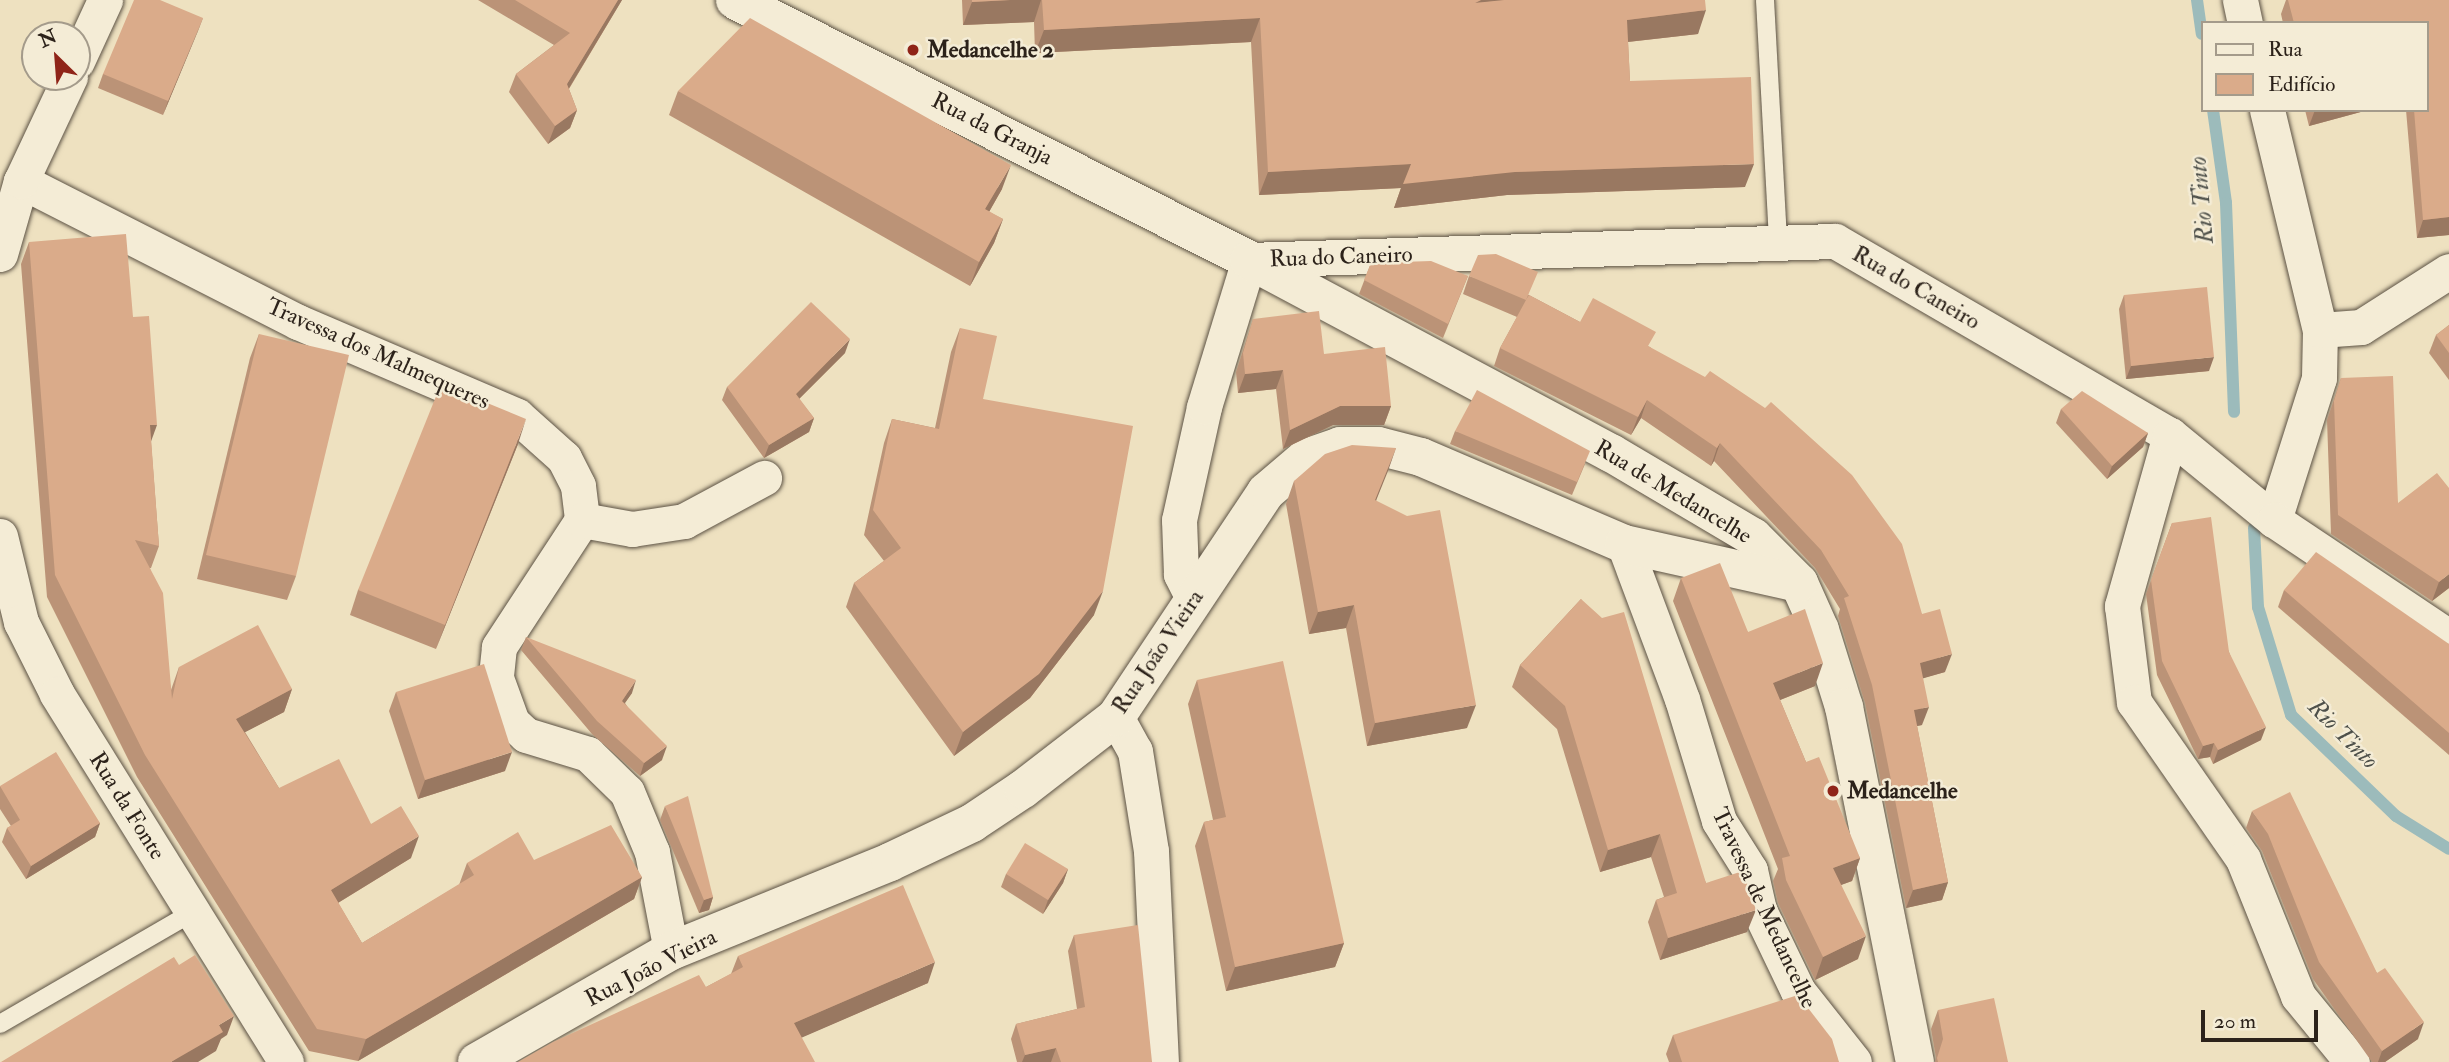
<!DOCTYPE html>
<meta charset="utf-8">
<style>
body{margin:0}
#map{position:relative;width:2449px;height:1062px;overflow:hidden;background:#eee1c0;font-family:"IM FELL Double Pica",serif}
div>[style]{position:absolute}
.stream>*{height:12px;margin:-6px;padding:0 6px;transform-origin:6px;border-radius:6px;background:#9cbbbb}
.roads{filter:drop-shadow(0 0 2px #5c5244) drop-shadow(0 0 2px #5c5244)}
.service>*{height:18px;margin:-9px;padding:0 9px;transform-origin:9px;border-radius:9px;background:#f4ecd6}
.minor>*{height:35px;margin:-17.5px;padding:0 17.5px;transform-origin:17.5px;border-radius:17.5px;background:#f4ecd6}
.tertiary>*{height:38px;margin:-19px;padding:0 19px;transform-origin:19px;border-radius:19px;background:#f4ecd6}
.wall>*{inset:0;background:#bb9377}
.shaded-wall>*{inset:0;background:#997861}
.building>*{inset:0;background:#daab8a}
.dots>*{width:19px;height:19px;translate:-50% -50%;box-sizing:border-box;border:4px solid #f4ecd6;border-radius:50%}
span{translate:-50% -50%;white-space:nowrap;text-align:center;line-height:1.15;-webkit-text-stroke:5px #f4ecd6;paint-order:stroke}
.poi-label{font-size:23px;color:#2c221a;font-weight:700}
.left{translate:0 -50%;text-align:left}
.street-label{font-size:23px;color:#2c221a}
.water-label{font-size:24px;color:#4e504a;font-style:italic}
.legend{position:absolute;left:2201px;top:21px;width:228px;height:91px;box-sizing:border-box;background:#f4ecd6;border:2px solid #a49b8b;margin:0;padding:9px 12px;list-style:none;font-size:21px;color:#2c221a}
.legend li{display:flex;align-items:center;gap:14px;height:35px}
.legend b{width:35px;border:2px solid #a49b8b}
.north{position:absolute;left:21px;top:21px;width:70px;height:70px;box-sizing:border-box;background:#f4ecd6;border:2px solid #a49b8b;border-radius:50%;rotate:335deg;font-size:19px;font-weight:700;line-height:28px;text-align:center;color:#2c221a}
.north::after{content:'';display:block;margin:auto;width:24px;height:32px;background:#8f2418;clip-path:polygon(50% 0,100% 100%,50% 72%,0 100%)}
.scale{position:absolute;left:2201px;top:1010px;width:117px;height:32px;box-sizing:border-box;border:4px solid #2c221a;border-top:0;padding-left:9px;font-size:21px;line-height:24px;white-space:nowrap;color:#2c221a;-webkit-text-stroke:5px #f4ecd6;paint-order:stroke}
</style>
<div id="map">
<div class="stream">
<div style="left:2197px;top:0;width:34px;rotate:82deg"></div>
<div style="left:2213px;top:110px;width:94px;rotate:82deg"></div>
<div style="left:2226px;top:203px;width:209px;rotate:87.8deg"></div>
<div style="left:2254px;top:528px;width:79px;rotate:87.1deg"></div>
<div style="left:2258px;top:607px;width:113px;rotate:73deg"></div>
<div style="left:2291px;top:715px;width:146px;rotate:43.9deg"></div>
<div style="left:2396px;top:816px;width:62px;rotate:31.9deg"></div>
</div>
<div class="roads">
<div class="service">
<div style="left:1765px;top:0;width:242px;rotate:86.9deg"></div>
<div style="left:0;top:1024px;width:223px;rotate:-30.1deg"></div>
</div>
<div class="minor">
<div style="left:2240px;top:0;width:24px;rotate:78deg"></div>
<div style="left:77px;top:61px;width:67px;rotate:-65.3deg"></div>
<div style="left:2267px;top:110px;width:226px;rotate:76.5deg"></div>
<div style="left:2320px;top:330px;width:48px;rotate:91.2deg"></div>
<div style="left:2319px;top:378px;width:149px;rotate:107.6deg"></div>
<div style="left:21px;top:181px;width:311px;rotate:27deg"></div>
<div style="left:298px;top:322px;width:238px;rotate:23.2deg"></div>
<div style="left:517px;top:416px;width:63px;rotate:41.8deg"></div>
<div style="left:564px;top:458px;width:31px;rotate:63deg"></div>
<div style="left:578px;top:486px;width:34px;rotate:83deg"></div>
<div style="left:582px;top:520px;width:152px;rotate:123.2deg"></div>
<div style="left:499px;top:647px;width:31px;rotate:96deg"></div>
<div style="left:496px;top:678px;width:47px;rotate:70deg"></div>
<div style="left:512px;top:722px;width:19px;rotate:43deg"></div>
<div style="left:526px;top:735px;width:65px;rotate:17deg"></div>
<div style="left:588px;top:754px;width:54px;rotate:44.3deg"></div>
<div style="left:627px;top:792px;width:65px;rotate:67.4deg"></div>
<div style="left:652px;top:852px;width:101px;rotate:79.1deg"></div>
<div style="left:0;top:254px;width:76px;rotate:-74deg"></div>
<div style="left:21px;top:181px;width:115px;rotate:-64.8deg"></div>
<div style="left:2320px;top:330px;width:41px;rotate:-4.2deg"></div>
<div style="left:2361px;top:327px;width:104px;rotate:-32.5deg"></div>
<div style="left:2170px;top:435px;width:178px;rotate:105.7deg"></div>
<div style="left:2122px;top:606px;width:97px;rotate:82.9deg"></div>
<div style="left:2134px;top:702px;width:191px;rotate:55.2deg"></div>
<div style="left:2243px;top:859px;width:148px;rotate:68.1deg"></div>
<div style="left:2298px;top:996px;width:85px;rotate:50.7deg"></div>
<div style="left:582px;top:520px;width:51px;rotate:10.2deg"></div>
<div style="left:632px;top:529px;width:53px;rotate:-8.7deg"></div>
<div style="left:684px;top:521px;width:91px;rotate:-28.3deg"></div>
<div style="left:0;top:536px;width:89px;rotate:76.3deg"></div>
<div style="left:21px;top:622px;width:80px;rotate:63.4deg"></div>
<div style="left:57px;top:694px;width:433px;rotate:58.1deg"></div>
<div style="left:1624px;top:544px;width:165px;rotate:69.5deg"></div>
<div style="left:1682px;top:699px;width:127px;rotate:73.1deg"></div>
<div style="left:1719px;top:821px;width:58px;rotate:57.7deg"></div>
<div style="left:1750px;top:870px;width:41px;rotate:77.3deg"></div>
<div style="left:1759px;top:910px;width:90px;rotate:64.3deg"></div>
<div style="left:1798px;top:991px;width:90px;rotate:51.7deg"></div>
<div style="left:1194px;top:600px;width:29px;rotate:-117deg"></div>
<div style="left:1181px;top:574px;width:54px;rotate:-92.1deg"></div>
<div style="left:1179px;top:520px;width:116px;rotate:-77.5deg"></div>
<div style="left:1204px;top:407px;width:154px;rotate:-73deg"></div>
<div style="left:1249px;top:260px;width:586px;rotate:-1.86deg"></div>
<div style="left:1835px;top:241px;width:387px;rotate:30.1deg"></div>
<div style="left:2170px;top:435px;width:134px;rotate:39.3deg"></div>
<div style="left:2274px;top:520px;width:211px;rotate:33.8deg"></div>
<div style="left:1116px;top:717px;width:39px;rotate:61deg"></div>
<div style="left:1135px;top:751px;width:101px;rotate:80.9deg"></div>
<div style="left:1151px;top:851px;width:211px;rotate:87.3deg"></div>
</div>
<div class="tertiary">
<div style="left:735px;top:0;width:576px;rotate:26.83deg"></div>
<div style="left:1249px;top:260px;width:410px;rotate:28.1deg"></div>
<div style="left:1611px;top:453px;width:165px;rotate:30.6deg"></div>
<div style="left:1753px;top:537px;width:65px;rotate:45deg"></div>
<div style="left:1799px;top:583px;width:51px;rotate:65.9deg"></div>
<div style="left:1820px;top:630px;width:81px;rotate:72.7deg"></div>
<div style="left:1844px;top:707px;width:362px;rotate:78.7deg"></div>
<div style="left:477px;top:1062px;width:224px;rotate:-29.8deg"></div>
<div style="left:671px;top:951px;width:236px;rotate:-22.1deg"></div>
<div style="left:890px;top:862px;width:91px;rotate:-25.4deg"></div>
<div style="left:972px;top:823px;width:61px;rotate:-33.7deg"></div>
<div style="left:1023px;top:789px;width:118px;rotate:-37.7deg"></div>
<div style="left:1116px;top:717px;width:270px;rotate:-56.3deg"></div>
<div style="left:1266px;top:492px;width:52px;rotate:-40.4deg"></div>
<div style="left:1306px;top:458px;width:36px;rotate:-19deg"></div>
<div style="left:1340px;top:446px;width:38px"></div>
<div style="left:1378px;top:446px;width:44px;rotate:14.3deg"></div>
<div style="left:1421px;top:457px;width:221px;rotate:23.2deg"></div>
<div style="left:1624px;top:544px;width:179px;rotate:12.6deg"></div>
</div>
</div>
<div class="wall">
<div style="clip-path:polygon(478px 0,622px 0,569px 89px,577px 110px,570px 128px,548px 144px,509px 92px,516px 74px,554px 45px)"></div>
<div style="clip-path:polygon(962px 0,1705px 0,1698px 34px,1628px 42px,1630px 81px,1745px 187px,1507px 195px,1394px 208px,1401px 188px,1259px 195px,1251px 42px,1035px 53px,1034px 22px,963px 25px)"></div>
<div style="clip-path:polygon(2286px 0,2449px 0,2449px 235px,2417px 238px,2406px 110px,2426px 110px,2426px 23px,2283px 23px,2281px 14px)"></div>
<div style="clip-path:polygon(203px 18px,163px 115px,98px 88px,103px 74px)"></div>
<div style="clip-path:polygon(678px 91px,1002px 189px,989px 212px,1003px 219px,994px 243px,970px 286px,669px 115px)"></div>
<div style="clip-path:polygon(2305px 110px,2368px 110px,2309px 126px)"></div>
<div style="clip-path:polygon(29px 242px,133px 317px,151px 442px,159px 546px,151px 568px,150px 568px,171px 690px,179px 667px,292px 689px,284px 712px,245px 732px,279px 788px,371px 824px,411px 858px,338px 903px,362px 943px,459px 885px,467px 863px,534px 860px,642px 877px,634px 899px,358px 1061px,309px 1051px,137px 777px,47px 597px,21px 264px)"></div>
<div style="clip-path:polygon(1371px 263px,1468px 276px,1443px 338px,1359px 294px)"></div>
<div style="clip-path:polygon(1469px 276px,1529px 295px,1580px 322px,1650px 347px,1922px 614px,1945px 672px,1923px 678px,1922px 725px,1917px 726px,1948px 882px,1942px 900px,1906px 908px,1865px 703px,1838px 616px,1840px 609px,1815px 568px,1714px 461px,1711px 466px,1641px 418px,1631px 435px,1494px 366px,1500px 348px,1517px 317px,1463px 294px)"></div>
<div style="clip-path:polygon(2124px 295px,2209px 371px,2126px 379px,2119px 309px)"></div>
<div style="clip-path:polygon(1253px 319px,1324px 354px,1391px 406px,1384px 425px,1333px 425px,1283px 449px,1276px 389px,1238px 393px,1236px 372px)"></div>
<div style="clip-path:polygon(2449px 325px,2449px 380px,2429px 353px,2436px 335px)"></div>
<div style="clip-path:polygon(960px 328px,983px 399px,1094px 615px,1030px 698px,954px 756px,846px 607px,854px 583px,884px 561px,864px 535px,884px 443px,892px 419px,935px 428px,951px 352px)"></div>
<div style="clip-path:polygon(259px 334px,296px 576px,287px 600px,197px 579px,250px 358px)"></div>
<div style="clip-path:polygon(845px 353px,799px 399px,814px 418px,809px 432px,764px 458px,722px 400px,727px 387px)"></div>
<div style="clip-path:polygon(2341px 378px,2398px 503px,2449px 588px,2432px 601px,2331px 534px,2327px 420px)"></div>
<div style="clip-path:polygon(2061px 409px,2148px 433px,2143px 447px,2107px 479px,2056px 423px)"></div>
<div style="clip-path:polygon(1455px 431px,1585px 464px,1572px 495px,1450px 444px)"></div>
<div style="clip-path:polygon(518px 444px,436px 649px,350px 615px,358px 590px)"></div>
<div style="clip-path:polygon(1396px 448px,1376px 500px,1467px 728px,1367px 746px,1346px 628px,1309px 634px,1286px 504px,1294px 481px)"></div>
<div style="clip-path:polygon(2172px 523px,2229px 652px,2261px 740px,2213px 764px,2210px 757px,2198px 759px,2157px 675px,2146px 594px)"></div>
<div style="clip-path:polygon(1681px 578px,1815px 686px,1780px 700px,1806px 762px,1860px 858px,1852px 881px,1841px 885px,1858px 959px,1815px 980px,1778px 903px,1773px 881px,1778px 869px,1673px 601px)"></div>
<div style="clip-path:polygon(2284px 590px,2449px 644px,2449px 755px,2278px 607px)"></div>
<div style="clip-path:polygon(1581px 599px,1706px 883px,1747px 932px,1660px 960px,1648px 922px,1656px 900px,1664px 897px,1651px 857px,1600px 872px,1557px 729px,1512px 687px,1520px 665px)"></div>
<div style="clip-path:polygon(526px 637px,632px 693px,625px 703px,662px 760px,640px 776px,592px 734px,521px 650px)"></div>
<div style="clip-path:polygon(1197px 680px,1344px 943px,1335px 967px,1226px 991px,1195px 846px,1204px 822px,1213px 820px,1188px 704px)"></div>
<div style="clip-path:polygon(396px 692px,505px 771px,418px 799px,389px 711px)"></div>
<div style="clip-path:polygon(0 786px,100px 823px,95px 837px,26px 879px,2px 842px,7px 828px,11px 826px,0 809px)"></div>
<div style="clip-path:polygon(665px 806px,713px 897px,709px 910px,699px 913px,660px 820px)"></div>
<div style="clip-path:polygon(2252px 811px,2377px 973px,2418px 1039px,2385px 1062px,2372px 1062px,2313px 979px,2262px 851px,2246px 828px)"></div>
<div style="clip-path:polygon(1068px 869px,1063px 883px,1043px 914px,1001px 887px,1006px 874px)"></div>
<div style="clip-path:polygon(1074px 935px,1152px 1062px,1017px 1062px,1011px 1039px,1016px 1024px,1077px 1009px,1068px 951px)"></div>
<div style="clip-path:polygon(738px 956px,928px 983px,802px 1037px,706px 987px,731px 974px)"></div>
<div style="clip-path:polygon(1938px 1010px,2008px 1062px,1935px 1062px,1936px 1058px,1931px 1029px)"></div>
<div style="clip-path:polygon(1673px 1035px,1839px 1062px,1669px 1062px,1666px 1054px)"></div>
</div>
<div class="shaded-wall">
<div style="clip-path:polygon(618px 0,622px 0,560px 103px,567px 84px)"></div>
<div style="clip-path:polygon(1010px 0,1041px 0,1034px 22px,963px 25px,972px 2px)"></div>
<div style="clip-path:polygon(1481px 0,1512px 0,1475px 3px)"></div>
<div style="clip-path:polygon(1706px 10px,1698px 34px,1618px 43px,1627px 20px)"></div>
<div style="clip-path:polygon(203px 18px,198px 31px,163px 115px,168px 101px)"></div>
<div style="clip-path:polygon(1260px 18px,1251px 42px,1035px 53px,1044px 30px)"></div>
<div style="clip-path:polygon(577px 110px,570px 128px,548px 144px,555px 126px)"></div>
<div style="clip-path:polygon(2315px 110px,2368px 110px,2309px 126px)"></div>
<div style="clip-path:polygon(1411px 164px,1515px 172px,1754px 164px,1745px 187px,1507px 195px,1394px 208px,1401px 188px,1259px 195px,1268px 172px)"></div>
<div style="clip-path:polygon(1011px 165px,1002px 189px,977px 233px,985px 209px)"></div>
<div style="clip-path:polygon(2449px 217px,2449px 235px,2417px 238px,2423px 220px)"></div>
<div style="clip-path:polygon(1003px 219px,994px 243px,970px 286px,979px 262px)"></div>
<div style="clip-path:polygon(850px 339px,845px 353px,791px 407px,796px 394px)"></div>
<div style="clip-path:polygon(2214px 357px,2209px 371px,2126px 379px,2131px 366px)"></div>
<div style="clip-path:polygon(1283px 370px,1276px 389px,1238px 393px,1245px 374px)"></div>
<div style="clip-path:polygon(1647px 400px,1641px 418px,1631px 435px,1638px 417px)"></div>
<div style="clip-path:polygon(1340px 406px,1391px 406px,1384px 425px,1333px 425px,1283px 449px,1290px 430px)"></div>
<div style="clip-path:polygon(814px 418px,809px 432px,764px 458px,769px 445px)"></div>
<div style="clip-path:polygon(526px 419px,518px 444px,436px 649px,445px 625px)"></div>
<div style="clip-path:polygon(150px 425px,157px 425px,149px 447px)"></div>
<div style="clip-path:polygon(2148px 433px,2143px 447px,2107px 479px,2112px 466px)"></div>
<div style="clip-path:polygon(1720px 443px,1714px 461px,1711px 466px,1717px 448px)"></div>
<div style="clip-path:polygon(1396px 448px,1388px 471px,1367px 523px,1375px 500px)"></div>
<div style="clip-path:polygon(2449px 574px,2449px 588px,2432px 601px,2439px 582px)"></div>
<div style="clip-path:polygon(1103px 591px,1094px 615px,1030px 698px,954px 756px,963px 732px)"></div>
<div style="clip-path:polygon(1354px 605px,1346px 628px,1309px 634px,1318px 612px)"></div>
<div style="clip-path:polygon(1952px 654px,1945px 672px,1914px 681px,1920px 663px)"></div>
<div style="clip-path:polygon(1823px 663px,1815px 686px,1765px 706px,1773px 683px)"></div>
<div style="clip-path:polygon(636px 680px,632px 693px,617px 714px,622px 701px)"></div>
<div style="clip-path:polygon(292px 689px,284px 712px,228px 741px,236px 719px)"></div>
<div style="clip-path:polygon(1476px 705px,1467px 728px,1367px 746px,1375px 723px)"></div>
<div style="clip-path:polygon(1929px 707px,1922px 725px,1907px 728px,1914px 710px)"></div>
<div style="clip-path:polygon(2266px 727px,2261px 740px,2213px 764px,2218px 750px)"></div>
<div style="clip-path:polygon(2214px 743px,2210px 757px,2198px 759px,2203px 746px)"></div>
<div style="clip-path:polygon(667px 746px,662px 760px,640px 776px,644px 763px)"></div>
<div style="clip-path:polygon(512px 752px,505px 771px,418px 799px,425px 780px)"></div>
<div style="clip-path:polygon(100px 823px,95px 837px,26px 879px,31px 866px)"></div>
<div style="clip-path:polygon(1660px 834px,1651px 857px,1600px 872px,1608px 850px)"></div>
<div style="clip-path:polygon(419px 836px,411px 858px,323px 912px,331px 890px)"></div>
<div style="clip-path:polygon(1860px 858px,1852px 881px,1824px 891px,1833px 868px)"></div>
<div style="clip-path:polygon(1068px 869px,1063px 883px,1043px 914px,1048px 900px)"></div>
<div style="clip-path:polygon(642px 877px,634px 899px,358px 1061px,366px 1039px)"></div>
<div style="clip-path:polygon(1948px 882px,1942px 900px,1906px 908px,1913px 890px)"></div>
<div style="clip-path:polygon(713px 897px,709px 910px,699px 913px,704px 900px)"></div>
<div style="clip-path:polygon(1756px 910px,1747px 932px,1660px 960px,1668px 938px)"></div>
<div style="clip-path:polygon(1866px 936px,1858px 959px,1815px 980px,1823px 957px)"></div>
<div style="clip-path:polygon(1344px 943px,1335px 967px,1226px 991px,1235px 967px)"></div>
<div style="clip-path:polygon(935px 962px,928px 983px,787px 1044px,794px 1023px)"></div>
<div style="clip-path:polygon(234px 1016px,227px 1035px,221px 1039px,216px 1051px,198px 1062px,171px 1062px,219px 1025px)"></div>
<div style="clip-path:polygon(2424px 1022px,2418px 1039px,2385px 1062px,2378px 1062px,2382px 1051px)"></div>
<div style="clip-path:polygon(1056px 1048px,1051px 1062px,1022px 1062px,1025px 1055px)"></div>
</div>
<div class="building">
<div style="clip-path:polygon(134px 0,160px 0,203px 18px,168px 101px,103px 74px)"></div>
<div style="clip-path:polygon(515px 0,618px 0,567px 84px,577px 110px,555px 126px,516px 74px,570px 33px)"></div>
<div style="clip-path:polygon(972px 0,1010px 0,972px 2px)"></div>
<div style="clip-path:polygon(1042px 0,1481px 0,1475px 3px,1504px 0,1705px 0,1706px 10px,1627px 20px,1630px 81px,1751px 77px,1754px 164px,1515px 172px,1403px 184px,1411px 164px,1268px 172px,1260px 18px,1044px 30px)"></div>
<div style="clip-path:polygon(2288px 0,2449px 0,2449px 217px,2423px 220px,2414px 110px,2426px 110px,2426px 23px,2294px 23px)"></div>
<div style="clip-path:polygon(750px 18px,1011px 165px,985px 209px,1003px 219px,979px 262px,678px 91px)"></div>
<div style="clip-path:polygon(126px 234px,133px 317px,149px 316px,157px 425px,150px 425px,159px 546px,135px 540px,163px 593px,172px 699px,179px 667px,258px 625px,292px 689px,236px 719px,279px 788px,339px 759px,371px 824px,401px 806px,419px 836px,331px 890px,362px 943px,474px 875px,467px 863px,518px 832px,534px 860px,611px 825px,642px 877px,366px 1039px,317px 1029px,145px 755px,55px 575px,29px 242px)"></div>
<div style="clip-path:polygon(1496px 254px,1538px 272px,1526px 300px,1529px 295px,1580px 322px,1593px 298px,1656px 332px,1648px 346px,1705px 377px,1710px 371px,1765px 408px,1771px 402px,1852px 475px,1902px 544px,1922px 614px,1940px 609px,1952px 654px,1920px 663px,1929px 707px,1914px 710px,1948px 882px,1913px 890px,1872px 685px,1844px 598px,1849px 596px,1821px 550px,1720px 443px,1717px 448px,1647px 400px,1638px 417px,1500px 348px,1526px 300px,1469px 276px,1478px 255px)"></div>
<div style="clip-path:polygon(1431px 261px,1468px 276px,1448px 324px,1364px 280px,1371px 263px)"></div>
<div style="clip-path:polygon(2207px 287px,2214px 357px,2131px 366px,2124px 295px)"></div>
<div style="clip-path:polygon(811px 302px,850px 339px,796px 394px,814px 418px,769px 445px,727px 387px)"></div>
<div style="clip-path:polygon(1319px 311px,1324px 354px,1385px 347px,1391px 406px,1340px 406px,1290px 430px,1283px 370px,1245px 374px,1243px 353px,1253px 319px)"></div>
<div style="clip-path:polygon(2449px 325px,2449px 353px,2436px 335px)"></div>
<div style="clip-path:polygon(960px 328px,997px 336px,983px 399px,1133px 426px,1103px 591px,1039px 674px,963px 732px,854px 583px,901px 548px,873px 510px,892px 419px,939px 429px)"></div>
<div style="clip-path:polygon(259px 334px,349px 355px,296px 576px,206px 555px)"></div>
<div style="clip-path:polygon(2393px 376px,2398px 503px,2437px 473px,2449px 488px,2449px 574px,2439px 582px,2338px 515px,2334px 401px,2341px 378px)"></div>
<div style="clip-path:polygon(441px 384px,526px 419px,445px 625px,358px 590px)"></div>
<div style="clip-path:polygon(1477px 390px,1590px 451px,1577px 482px,1455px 431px)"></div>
<div style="clip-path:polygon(2082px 391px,2148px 433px,2112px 466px,2061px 409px)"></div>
<div style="clip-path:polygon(1352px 445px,1396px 448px,1375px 500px,1407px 516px,1440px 510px,1476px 705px,1375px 723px,1354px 605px,1318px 612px,1294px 481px,1325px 454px)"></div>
<div style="clip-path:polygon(2211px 517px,2229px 652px,2266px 727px,2218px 750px,2214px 743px,2203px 746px,2162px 661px,2151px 580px,2172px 523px)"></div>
<div style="clip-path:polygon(2316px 552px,2449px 644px,2449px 733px,2284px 590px)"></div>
<div style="clip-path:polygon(1720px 563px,1748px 632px,1805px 609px,1823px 663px,1773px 683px,1806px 762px,1819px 757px,1860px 858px,1833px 868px,1866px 936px,1823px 957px,1786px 880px,1782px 858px,1790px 856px,1681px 578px)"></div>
<div style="clip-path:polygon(1581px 599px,1602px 618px,1624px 612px,1706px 883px,1743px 871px,1756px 910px,1668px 938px,1656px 900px,1677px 893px,1660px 834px,1608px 850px,1565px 706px,1520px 665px)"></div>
<div style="clip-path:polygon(526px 637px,636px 680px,622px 701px,667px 746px,644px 763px,597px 721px)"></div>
<div style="clip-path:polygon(1283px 661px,1344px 943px,1235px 967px,1204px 822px,1226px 817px,1197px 680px)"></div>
<div style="clip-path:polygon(484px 664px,512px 752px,425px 780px,396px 692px)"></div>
<div style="clip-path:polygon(56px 752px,100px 823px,31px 866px,7px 828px,20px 820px,0 786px)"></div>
<div style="clip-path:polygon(2290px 792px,2377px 973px,2385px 968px,2424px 1022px,2382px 1051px,2319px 962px,2268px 834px,2252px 811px)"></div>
<div style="clip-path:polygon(688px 796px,713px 897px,704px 900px,665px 806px)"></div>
<div style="clip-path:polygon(1025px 843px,1068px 869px,1048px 900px,1006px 874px)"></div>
<div style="clip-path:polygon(903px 885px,935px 962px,794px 1023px,815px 1062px,518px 1062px,553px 1042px,699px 975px,706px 987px,743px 967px,738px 956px)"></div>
<div style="clip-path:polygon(1138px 925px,1152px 1062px,1061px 1062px,1056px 1048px,1025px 1055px,1016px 1024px,1085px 1007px,1074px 935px)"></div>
<div style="clip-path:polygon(195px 955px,234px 1016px,219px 1025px,223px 1032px,171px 1062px,1px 1062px,174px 957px,179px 965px)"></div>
<div style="clip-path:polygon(1798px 995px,1832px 1039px,1839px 1062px,1682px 1062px,1673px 1035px)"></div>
<div style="clip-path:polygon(1994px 998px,2008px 1062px,1938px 1062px,1937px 1058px,1943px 1039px,1938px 1010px)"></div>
</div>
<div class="dots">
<div style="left:913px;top:50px;background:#8f2418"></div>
<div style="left:1833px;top:791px;background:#8f2418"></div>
</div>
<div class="poi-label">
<span class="left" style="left:927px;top:50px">Medancelhe 2</span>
<span class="left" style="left:1847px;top:791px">Medancelhe</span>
</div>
<div class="street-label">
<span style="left:992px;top:129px;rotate:27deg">Rua da Granja</span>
<span style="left:1341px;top:257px;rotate:-2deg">Rua do Caneiro</span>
<span style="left:1916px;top:288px;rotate:30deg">Rua do Caneiro</span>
<span style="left:378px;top:354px;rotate:24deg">Travessa dos Malmequeres</span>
<span style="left:1673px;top:492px;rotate:31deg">Rua de Medancelhe</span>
<span style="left:1158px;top:652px;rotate:-56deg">Rua João Vieira</span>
<span style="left:127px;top:806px;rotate:58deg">Rua da Fonte</span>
<span style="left:1764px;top:908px;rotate:65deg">Travessa de Medancelhe</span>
<span style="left:651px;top:968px;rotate:-27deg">Rua João Vieira</span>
</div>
<div class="water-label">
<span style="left:2202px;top:200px;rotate:-95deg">Rio Tinto</span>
<span style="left:2343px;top:734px;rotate:45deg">Rio Tinto</span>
</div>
<ul class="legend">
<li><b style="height:9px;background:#f4ecd6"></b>Rua</li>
<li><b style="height:19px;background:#daab8a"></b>Edifício</li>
</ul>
<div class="north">N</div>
<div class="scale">20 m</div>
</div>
